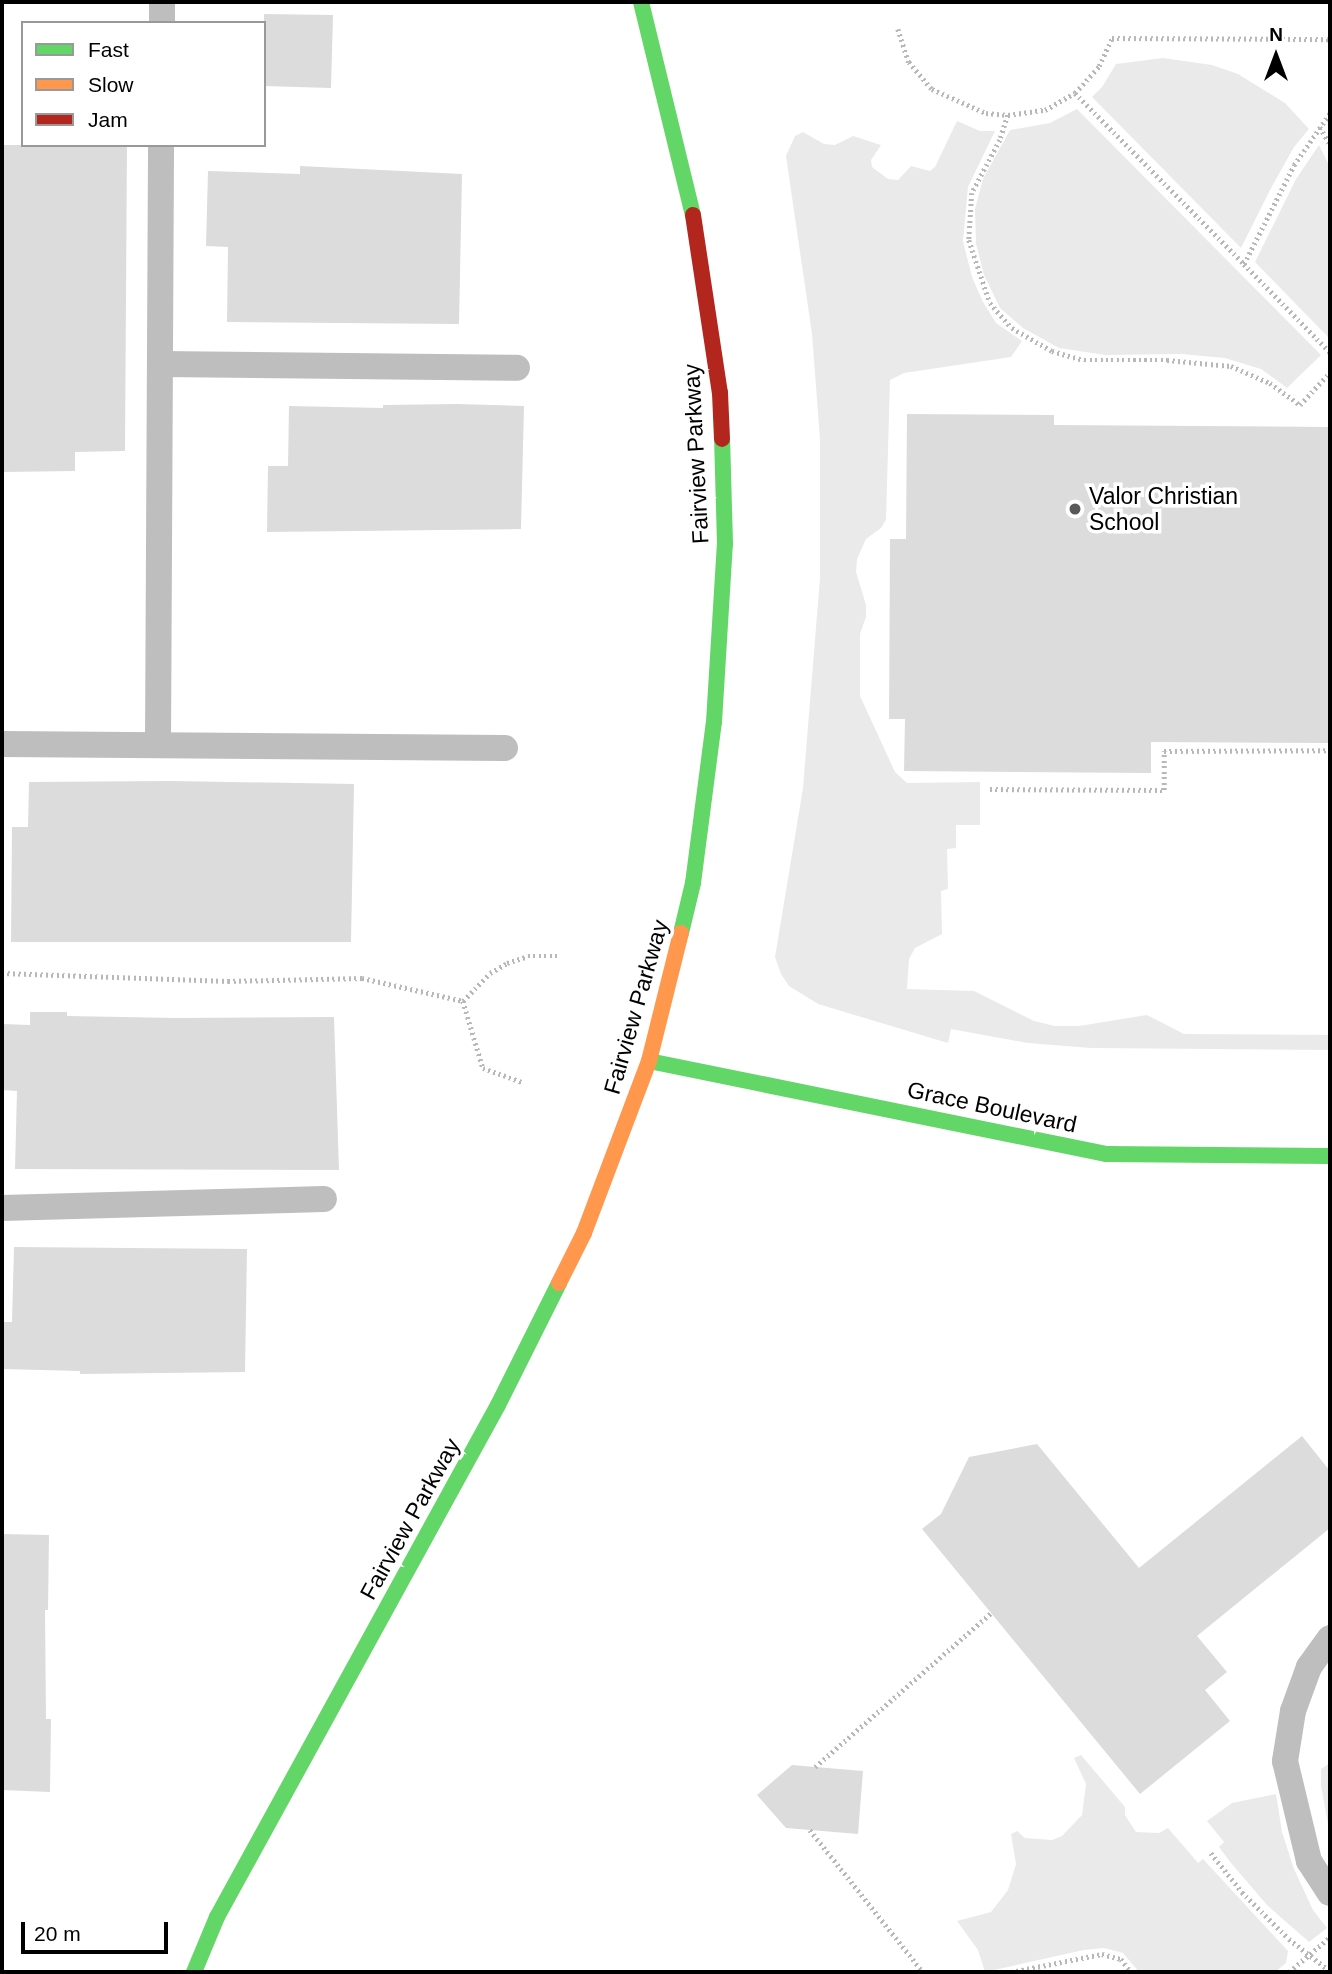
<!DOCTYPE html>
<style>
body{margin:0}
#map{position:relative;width:1332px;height:1974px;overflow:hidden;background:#fff;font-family:Arial,sans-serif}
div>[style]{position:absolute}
.green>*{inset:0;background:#eaeaea}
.building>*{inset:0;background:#dcdcdc}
.path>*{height:4.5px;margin-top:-2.25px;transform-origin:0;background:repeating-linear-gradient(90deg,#b8b8b8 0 2px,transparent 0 5.5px)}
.lane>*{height:26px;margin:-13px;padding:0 13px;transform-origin:13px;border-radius:13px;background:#bebebe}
.fast>*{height:16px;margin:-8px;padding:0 8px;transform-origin:8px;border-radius:8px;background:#63d668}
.slow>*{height:16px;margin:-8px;padding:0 8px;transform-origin:8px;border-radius:8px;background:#ff974d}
.jam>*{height:16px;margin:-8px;padding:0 8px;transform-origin:8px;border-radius:8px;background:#b3261e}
.dots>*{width:19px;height:19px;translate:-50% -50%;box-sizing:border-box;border:4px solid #fff;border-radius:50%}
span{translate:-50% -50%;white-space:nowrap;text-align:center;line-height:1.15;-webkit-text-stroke:7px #fff;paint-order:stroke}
.street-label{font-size:23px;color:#000}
.poi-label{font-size:23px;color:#000}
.left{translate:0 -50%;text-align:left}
.frame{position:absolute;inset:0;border:4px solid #000;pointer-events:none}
.legend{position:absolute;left:21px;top:21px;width:245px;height:126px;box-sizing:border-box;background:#fff;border:2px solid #999;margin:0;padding:9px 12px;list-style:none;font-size:21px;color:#000}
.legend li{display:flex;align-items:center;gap:14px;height:35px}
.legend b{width:35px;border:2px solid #999}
.north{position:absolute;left:1241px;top:21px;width:70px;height:70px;-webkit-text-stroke:5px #fff;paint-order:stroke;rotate:0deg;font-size:19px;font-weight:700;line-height:28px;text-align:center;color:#000}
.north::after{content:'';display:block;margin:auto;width:24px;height:32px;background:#000;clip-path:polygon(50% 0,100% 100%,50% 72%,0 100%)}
.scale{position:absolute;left:21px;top:1922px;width:147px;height:32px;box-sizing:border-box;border:4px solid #000;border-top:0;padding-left:9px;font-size:21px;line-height:24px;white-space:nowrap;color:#000;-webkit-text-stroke:5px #fff;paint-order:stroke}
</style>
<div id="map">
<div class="green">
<div style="clip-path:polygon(1163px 58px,1212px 65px,1238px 74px,1285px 103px,1309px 129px,1294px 147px,1270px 190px,1241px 248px,1092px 97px,1102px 87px,1116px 64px)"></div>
<div style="clip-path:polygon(1077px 109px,1321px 355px,1287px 388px,1261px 369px,1225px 358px,1181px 354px,1105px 355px,1059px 348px,1023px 328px,1000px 308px,984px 275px,976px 244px,975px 209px,983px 179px,1010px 130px,1050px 123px)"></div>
<div style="clip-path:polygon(957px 121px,980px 131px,995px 131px,968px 187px,963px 241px,972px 277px,983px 302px,996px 323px,1022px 341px,1011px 357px,904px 373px,890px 380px,886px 520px,881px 528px,866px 539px,857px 559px,856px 572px,866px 605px,866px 617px,860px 634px,860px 696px,895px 772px,907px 783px,980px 782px,980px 825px,956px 825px,956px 848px,947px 849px,948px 889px,941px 891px,942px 934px,915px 948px,909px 959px,907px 989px,974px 991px,1034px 1021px,1055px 1026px,1079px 1026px,1147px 1015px,1184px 1034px,1330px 1035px,1330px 1050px,1091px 1048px,1028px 1043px,951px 1029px,948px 1043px,818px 1004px,789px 986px,781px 974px,775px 957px,803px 788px,820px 578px,820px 439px,812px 334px,786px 156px,795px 136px,803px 132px,824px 144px,835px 145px,853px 136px,881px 145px,871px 160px,872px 167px,888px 179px,898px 180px,911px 166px,930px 171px,935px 167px)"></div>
<div style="clip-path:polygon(1319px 145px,1330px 167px,1330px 339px,1255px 262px,1296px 179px)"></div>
<div style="clip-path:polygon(1081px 1755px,1125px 1807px,1125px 1815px,1136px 1832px,1159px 1833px,1168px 1828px,1198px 1863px,1203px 1859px,1288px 1951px,1286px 1963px,1275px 1972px,1139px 1972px,1123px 1953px,1104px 1948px,1084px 1950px,985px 1972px,978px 1950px,957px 1921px,991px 1912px,1008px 1890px,1016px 1864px,1011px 1834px,1017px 1831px,1025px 1838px,1052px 1840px,1062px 1836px,1082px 1815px,1086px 1784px,1074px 1758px)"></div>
<div style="clip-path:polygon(1330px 1763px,1330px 1835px,1321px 1786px,1321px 1769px)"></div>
<div style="clip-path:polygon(1276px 1794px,1282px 1832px,1294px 1869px,1313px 1910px,1327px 1928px,1309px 1942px,1267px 1905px,1231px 1863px,1219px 1847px,1224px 1842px,1207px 1821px,1232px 1803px)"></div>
</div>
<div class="building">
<div style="clip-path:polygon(264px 14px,333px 15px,331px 88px,264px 86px)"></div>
<div style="clip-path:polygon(2px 145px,127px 145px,125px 451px,75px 452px,75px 471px,2px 472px)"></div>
<div style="clip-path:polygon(300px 166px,462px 174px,459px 324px,227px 322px,228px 247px,206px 246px,208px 171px,300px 174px)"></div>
<div style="clip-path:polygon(457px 404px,524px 406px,521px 529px,267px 532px,268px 466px,288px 466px,289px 406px,383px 408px,383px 405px)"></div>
<div style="clip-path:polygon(907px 414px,1054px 415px,1054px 425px,1330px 427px,1330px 743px,1151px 742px,1151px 773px,904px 771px,905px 719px,889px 719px,890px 539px,906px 539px)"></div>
<div style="clip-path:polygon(172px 781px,354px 784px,351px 942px,11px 942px,12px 827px,28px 827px,29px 782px)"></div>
<div style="clip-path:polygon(30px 1012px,67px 1012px,67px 1016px,176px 1018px,334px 1017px,339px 1170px,15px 1169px,17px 1091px,2px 1090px,2px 1024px,30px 1025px)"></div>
<div style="clip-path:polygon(14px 1247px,247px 1249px,245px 1372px,80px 1374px,80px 1371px,2px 1369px,2px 1322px,12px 1322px)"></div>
<div style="clip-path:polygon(1302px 1436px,1330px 1471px,1330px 1528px,1197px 1636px,1227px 1672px,1205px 1690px,1230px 1721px,1140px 1794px,922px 1529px,941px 1514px,969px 1457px,1037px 1444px,1139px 1568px)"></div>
<div style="clip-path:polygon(2px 1534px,49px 1535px,48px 1610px,45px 1610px,46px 1719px,51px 1719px,50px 1792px,2px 1790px)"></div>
<div style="clip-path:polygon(792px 1765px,863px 1771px,858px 1834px,786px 1828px,757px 1795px)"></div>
</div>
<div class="path">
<div style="left:898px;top:29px;width:35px;rotate:72deg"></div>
<div style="left:909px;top:62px;width:35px;rotate:50deg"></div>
<div style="left:932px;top:89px;width:59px;rotate:24deg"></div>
<div style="left:986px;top:113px;width:22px;rotate:5deg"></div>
<div style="left:1008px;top:115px;width:37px;rotate:-8deg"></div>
<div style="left:1045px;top:110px;width:34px;rotate:-30deg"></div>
<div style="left:1075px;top:93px;width:36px;rotate:-48deg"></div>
<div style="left:1099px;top:66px;width:31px;rotate:-65deg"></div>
<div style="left:1112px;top:38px;width:218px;rotate:0.3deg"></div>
<div style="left:1075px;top:93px;width:240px;rotate:45.3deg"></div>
<div style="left:1244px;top:264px;width:111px;rotate:-63.2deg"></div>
<div style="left:1294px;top:165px;width:63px;rotate:-55.3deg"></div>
<div style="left:1008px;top:115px;width:26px;rotate:108deg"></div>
<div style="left:1000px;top:140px;width:60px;rotate:117.8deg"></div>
<div style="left:972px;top:193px;width:47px;rotate:93.7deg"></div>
<div style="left:969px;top:240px;width:66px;rotate:71.6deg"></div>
<div style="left:990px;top:303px;width:33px;rotate:49deg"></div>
<div style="left:1012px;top:328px;width:46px;rotate:29.9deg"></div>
<div style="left:1052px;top:351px;width:33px;rotate:16deg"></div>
<div style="left:1084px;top:360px;width:83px"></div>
<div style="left:1167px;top:360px;width:64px;rotate:5.4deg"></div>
<div style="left:1231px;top:366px;width:43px;rotate:23.6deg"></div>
<div style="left:1270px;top:383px;width:37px;rotate:36deg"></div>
<div style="left:1300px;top:405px;width:45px;rotate:-47.7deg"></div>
<div style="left:1320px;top:127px;width:20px;rotate:60deg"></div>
<div style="left:1244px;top:264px;width:123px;rotate:45.7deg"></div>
<div style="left:990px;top:789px;width:174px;rotate:0.3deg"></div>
<div style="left:1164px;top:790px;width:39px;rotate:-90deg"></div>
<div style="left:1164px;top:751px;width:166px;rotate:-0.3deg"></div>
<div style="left:2px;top:973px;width:226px;rotate:2deg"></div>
<div style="left:228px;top:981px;width:134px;rotate:-1.3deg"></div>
<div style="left:362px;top:978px;width:104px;rotate:12.8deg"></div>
<div style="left:463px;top:1001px;width:70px;rotate:73.4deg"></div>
<div style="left:483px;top:1068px;width:41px;rotate:19.7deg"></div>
<div style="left:463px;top:1001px;width:39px;rotate:-46deg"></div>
<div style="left:490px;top:973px;width:20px;rotate:-30deg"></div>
<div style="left:507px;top:963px;width:22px;rotate:-18deg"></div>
<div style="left:528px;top:956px;width:29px"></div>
<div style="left:815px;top:1767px;width:234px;rotate:-41.2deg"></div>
<div style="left:810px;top:1830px;width:181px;rotate:51.5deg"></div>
<div style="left:1211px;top:1853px;width:50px;rotate:51.5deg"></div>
<div style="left:1242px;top:1892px;width:66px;rotate:45deg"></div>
<div style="left:1289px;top:1939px;width:52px;rotate:38deg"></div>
<div style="left:1011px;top:1972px;width:93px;rotate:-11.2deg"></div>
<div style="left:1102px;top:1954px;width:20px;rotate:15deg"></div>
<div style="left:1121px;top:1959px;width:16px;rotate:52deg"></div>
<div style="left:1289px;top:1972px;width:54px;rotate:-40.5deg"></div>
</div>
<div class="lane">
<div style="left:162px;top:23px;width:21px;rotate:-90deg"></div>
<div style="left:160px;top:364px;width:357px;rotate:0.6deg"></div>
<div style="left:2px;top:744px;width:503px;rotate:0.46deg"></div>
<div style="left:158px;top:745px;width:600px;rotate:-89.71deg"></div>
<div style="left:2px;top:1208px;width:322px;rotate:-1.6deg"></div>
<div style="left:1330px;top:1638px;width:36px;rotate:126deg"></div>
<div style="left:1309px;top:1667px;width:47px;rotate:110deg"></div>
<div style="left:1293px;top:1711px;width:51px;rotate:99.1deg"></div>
<div style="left:1285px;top:1761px;width:103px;rotate:76.5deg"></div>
<div style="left:1309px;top:1861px;width:38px;rotate:57deg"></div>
</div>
<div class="fast">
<div style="left:641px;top:2px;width:219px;rotate:76.3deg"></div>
<div style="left:681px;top:933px;width:51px;rotate:-76.5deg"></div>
<div style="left:693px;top:883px;width:162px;rotate:-82.6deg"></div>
<div style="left:714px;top:722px;width:178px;rotate:-86.5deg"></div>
<div style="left:725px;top:544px;width:105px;rotate:-91.6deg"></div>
<div style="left:649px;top:1061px;width:466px;rotate:11.5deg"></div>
<div style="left:1106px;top:1154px;width:224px;rotate:0.5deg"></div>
<div style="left:194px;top:1972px;width:60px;rotate:-67.3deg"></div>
<div style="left:217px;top:1917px;width:584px;rotate:-61.24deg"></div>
<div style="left:498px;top:1405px;width:136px;rotate:-63.4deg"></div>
</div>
<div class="slow">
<div style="left:559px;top:1283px;width:56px;rotate:-63.4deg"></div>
<div style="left:584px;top:1233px;width:184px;rotate:-69.3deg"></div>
<div style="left:649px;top:1061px;width:132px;rotate:-76deg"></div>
</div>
<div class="jam">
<div style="left:693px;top:215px;width:180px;rotate:81.4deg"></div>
<div style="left:720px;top:393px;width:46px;rotate:87.5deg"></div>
</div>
<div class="dots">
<div style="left:1075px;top:509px;background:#595959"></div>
</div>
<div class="street-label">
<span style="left:696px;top:454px;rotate:-93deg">Fairview Parkway</span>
<span style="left:636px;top:1007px;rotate:-74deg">Fairview Parkway</span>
<span style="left:992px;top:1107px;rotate:12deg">Grace Boulevard</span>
<span style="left:410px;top:1519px;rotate:-61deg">Fairview Parkway</span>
</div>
<div class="poi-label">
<span class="left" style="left:1089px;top:509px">Valor Christian<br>School</span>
</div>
<div class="frame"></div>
<ul class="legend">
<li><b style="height:9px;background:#63d668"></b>Fast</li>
<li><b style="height:9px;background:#ff974d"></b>Slow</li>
<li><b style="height:9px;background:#b3261e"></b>Jam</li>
</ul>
<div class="north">N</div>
<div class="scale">20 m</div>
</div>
